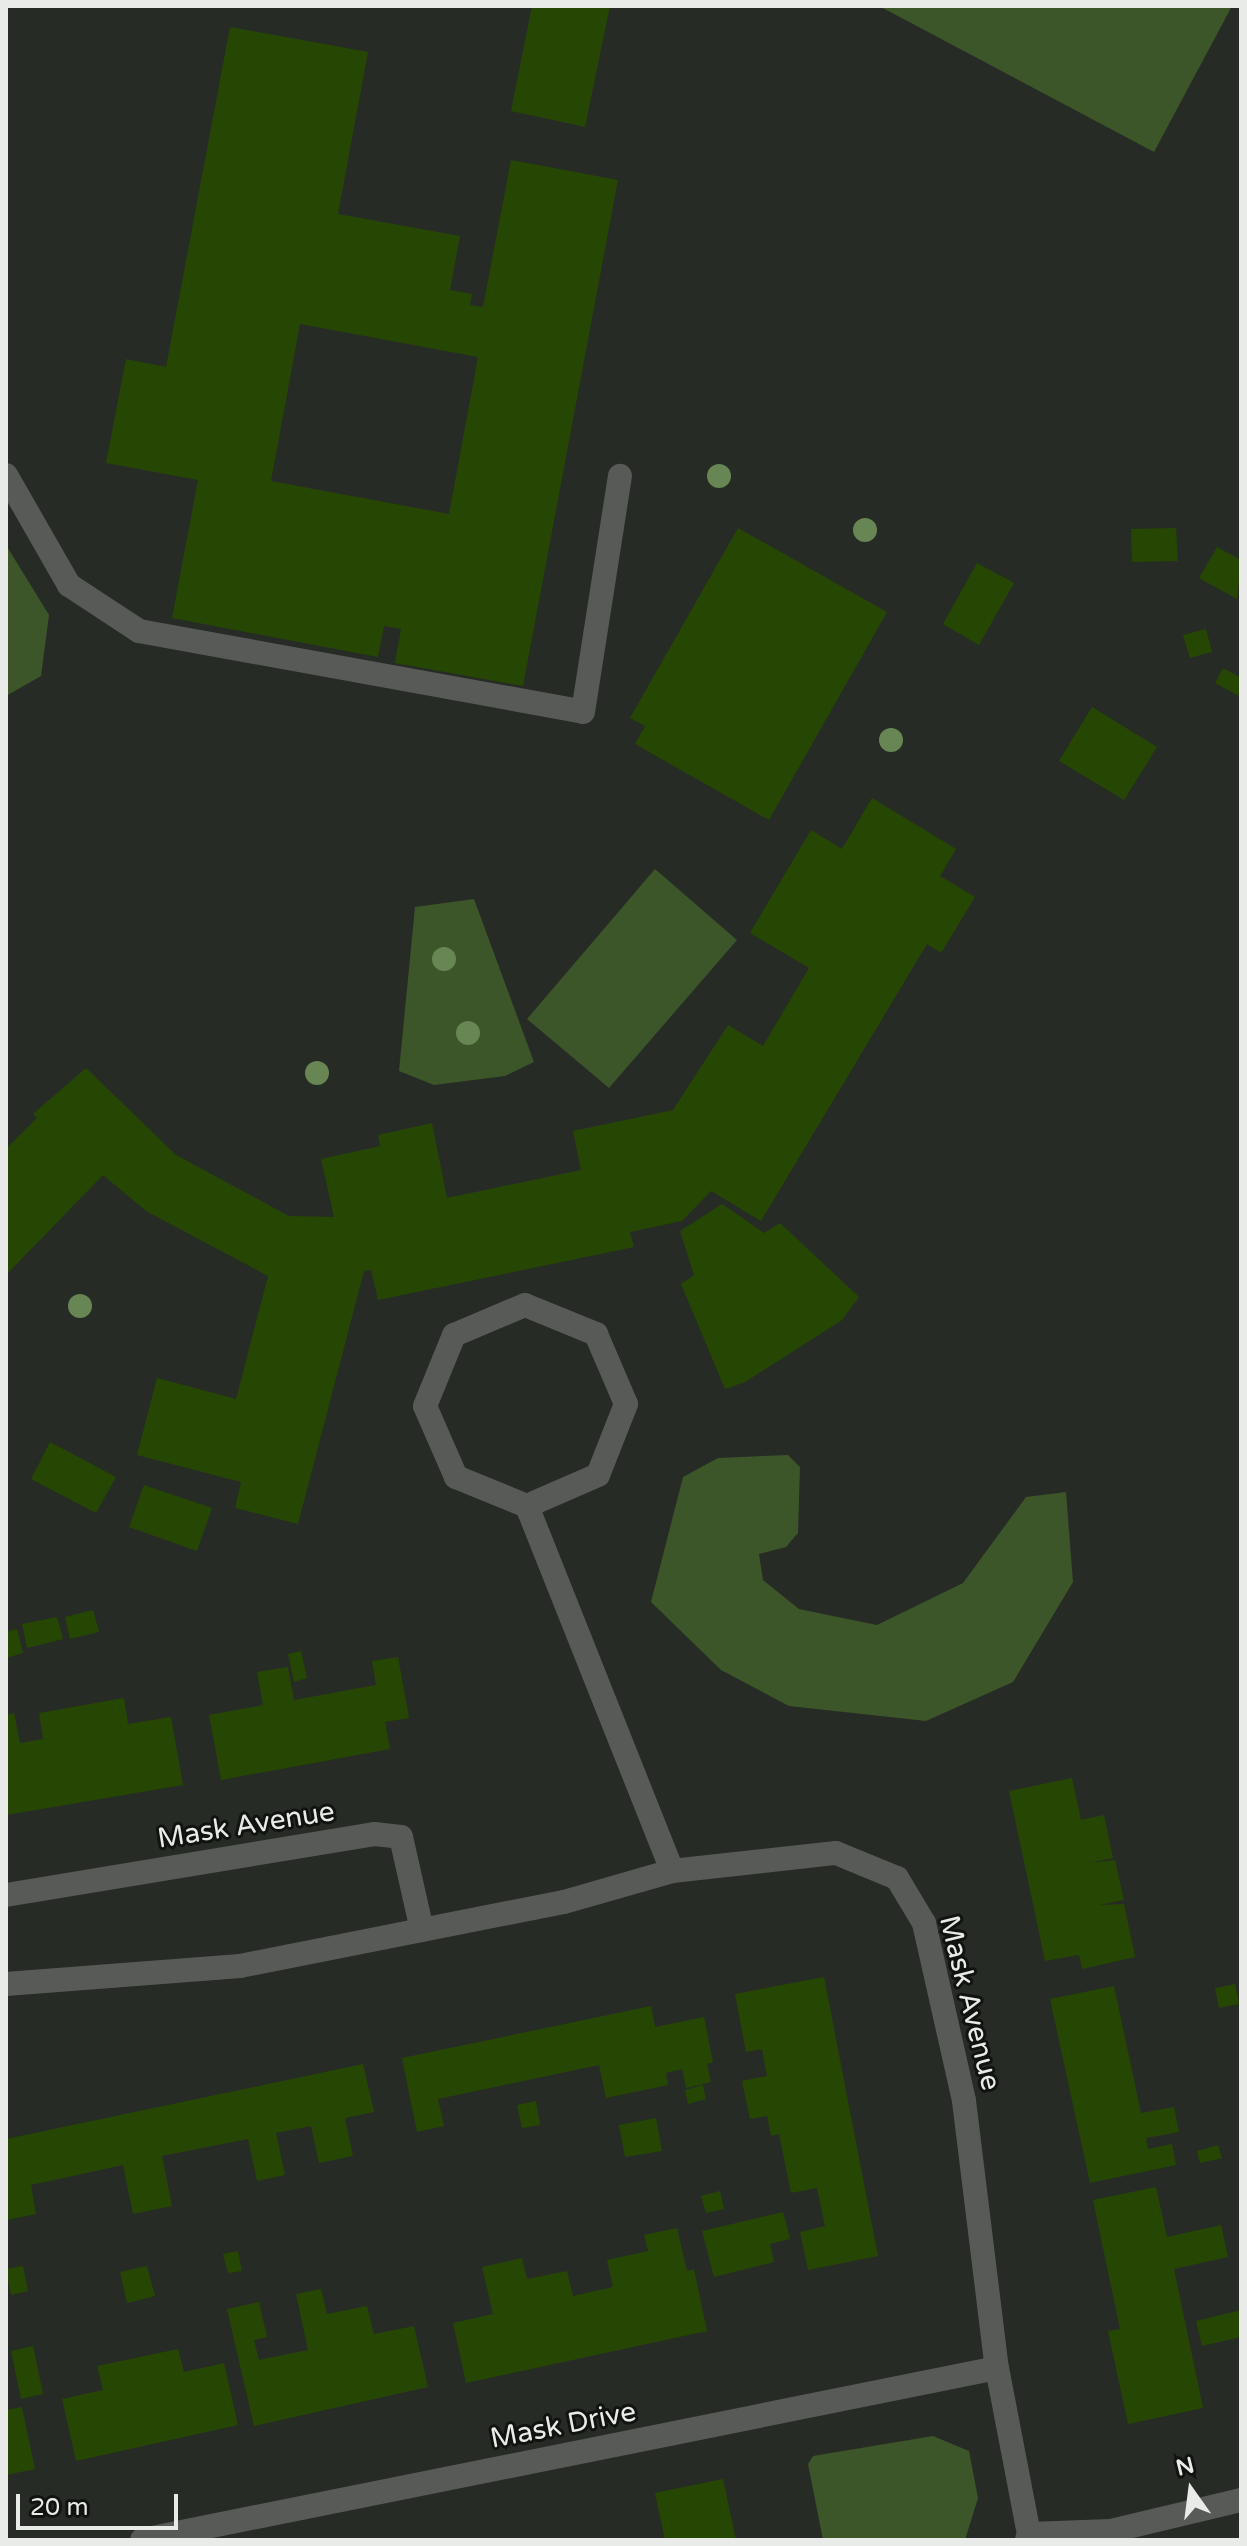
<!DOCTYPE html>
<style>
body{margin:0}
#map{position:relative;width:1247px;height:2546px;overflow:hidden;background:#272b25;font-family:"Varela Round",sans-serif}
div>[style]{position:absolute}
.green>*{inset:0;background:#3c5529}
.building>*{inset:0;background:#264703}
.service>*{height:24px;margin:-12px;padding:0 12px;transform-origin:12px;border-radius:12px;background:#585a57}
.minor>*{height:24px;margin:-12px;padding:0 12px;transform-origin:12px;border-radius:12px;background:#585a57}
.trees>*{width:24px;height:24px;margin:-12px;border-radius:50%;background:#678653}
span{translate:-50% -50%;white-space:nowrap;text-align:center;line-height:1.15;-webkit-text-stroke:6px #111310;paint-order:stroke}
.street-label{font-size:28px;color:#e8ebe7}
.frame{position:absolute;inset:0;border:8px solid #e8ebe7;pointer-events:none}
.north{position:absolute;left:1151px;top:2450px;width:80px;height:80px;-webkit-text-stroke:6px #111310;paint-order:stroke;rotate:346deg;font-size:22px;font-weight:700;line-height:32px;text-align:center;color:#e8ebe7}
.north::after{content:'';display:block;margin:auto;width:28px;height:36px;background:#e8ebe7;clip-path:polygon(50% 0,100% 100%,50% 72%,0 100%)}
.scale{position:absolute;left:16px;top:2494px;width:162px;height:36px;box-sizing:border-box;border:4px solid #e8ebe7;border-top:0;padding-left:10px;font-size:24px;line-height:28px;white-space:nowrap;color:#e8ebe7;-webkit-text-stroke:6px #111310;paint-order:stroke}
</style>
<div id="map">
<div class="green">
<div style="clip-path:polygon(879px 6px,1232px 6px,1154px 152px)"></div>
<div style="clip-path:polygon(6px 545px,49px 615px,41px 676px,6px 696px)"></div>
<div style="clip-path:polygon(655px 869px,737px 940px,609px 1088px,527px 1019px)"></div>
<div style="clip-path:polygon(474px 899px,534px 1062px,505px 1076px,434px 1085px,399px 1071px,415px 907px)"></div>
<div style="clip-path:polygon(788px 1455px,800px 1467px,798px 1533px,786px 1547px,759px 1554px,763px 1580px,799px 1609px,877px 1625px,963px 1583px,1026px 1497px,1066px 1492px,1073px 1582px,1013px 1682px,926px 1721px,789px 1706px,721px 1670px,651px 1602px,683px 1477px,718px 1458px)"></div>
<div style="clip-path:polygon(933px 2436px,969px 2451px,978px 2498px,965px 2540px,823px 2540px,808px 2464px,813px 2456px)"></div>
</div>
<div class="building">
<div style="clip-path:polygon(532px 6px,610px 6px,585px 127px,511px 111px)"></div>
<div style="clip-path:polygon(evenodd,230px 27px,368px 52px,338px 214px,460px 236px,450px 290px,472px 294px,470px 305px,483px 307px,511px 160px,618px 180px,523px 686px,395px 663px,401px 629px,384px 626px,378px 657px,172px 618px,198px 480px,106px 463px,126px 359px,166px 367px,230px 27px,300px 324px,478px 357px,449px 514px,271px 481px,300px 324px)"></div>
<div style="clip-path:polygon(738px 528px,887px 612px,769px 820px,635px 744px,645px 726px,630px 718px)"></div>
<div style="clip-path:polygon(1176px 528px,1178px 561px,1132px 562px,1131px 529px)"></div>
<div style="clip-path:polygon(1217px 547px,1241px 560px,1237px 599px,1199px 578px)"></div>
<div style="clip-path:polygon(977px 563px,1014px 583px,979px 645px,943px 624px)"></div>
<div style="clip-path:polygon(1206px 629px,1212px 652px,1190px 658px,1183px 635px)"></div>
<div style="clip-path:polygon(1223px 668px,1241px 678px,1239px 696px,1215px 683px)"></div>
<div style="clip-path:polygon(1092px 707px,1157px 747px,1124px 800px,1059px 761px)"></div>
<div style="clip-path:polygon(872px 798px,956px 849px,940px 876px,975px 897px,941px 953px,927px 944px,761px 1221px,711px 1191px,682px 1221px,630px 1232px,634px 1247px,378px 1300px,371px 1270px,364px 1271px,298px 1524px,235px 1508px,241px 1482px,137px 1455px,157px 1378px,236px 1399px,268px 1276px,146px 1211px,103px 1175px,6px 1275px,6px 1149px,37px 1118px,33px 1114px,86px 1068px,176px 1155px,289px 1216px,334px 1217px,321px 1159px,380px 1146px,378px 1135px,432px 1123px,447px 1198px,581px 1170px,573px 1131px,673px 1110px,728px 1025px,763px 1046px,809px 968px,750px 933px,811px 830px,842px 849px)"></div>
<div style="clip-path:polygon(722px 1204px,764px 1233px,780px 1223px,859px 1297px,842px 1320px,745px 1382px,725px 1389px,681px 1284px,694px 1275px,680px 1231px)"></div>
<div style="clip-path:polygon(50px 1442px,116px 1477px,96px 1513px,31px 1479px)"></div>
<div style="clip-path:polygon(144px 1485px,212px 1508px,197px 1551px,129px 1527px)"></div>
<div style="clip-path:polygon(93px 1610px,99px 1632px,70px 1639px,65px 1617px)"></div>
<div style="clip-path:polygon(57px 1617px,63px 1639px,27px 1648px,22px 1624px)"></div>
<div style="clip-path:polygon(17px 1629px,23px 1653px,6px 1658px,6px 1632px)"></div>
<div style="clip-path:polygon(301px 1651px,307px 1678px,294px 1682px,288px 1654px)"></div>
<div style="clip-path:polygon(398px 1657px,409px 1718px,385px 1722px,390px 1749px,221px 1780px,209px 1715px,263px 1705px,257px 1672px,288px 1667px,294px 1700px,376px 1685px,372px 1661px)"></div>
<div style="clip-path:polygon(124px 1698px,128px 1724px,171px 1717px,183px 1785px,6px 1815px,6px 1715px,14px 1713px,20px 1743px,43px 1739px,39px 1713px)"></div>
<div style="clip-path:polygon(1072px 1778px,1081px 1820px,1104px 1815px,1113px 1858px,1090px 1863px,1115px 1860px,1124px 1900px,1099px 1905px,1124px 1904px,1135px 1957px,1082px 1969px,1079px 1955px,1045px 1961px,1009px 1791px)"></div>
<div style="clip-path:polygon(824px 1977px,878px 2256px,808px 2270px,800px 2232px,825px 2226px,817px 2188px,791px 2193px,779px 2134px,771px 2136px,767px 2116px,750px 2119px,742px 2081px,767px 2076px,762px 2049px,746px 2052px,735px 1994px)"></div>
<div style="clip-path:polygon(1235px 1984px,1239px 2004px,1219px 2008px,1215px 1988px)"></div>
<div style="clip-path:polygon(1114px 1986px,1141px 2113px,1174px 2107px,1179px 2132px,1146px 2138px,1148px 2149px,1172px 2144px,1176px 2165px,1090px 2183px,1050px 1999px)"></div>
<div style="clip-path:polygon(651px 2006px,655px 2027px,704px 2017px,713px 2062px,707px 2064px,711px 2082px,686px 2088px,682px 2069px,666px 2073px,668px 2085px,606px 2098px,599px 2065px,438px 2099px,444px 2126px,417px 2132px,402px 2058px)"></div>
<div style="clip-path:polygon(363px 2064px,374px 2112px,345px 2118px,353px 2156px,319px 2163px,311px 2126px,276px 2133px,285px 2175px,257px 2181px,248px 2139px,162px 2156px,172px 2206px,133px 2214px,123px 2165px,31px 2185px,36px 2214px,6px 2220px,6px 2139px)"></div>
<div style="clip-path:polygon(703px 2085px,706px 2099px,688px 2104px,685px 2090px)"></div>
<div style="clip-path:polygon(536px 2101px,540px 2125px,522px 2128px,517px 2105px)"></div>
<div style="clip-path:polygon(656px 2118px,662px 2151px,625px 2157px,619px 2125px)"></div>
<div style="clip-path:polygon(1218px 2145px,1222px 2158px,1200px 2163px,1197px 2151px)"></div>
<div style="clip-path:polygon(1156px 2187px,1167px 2237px,1221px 2225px,1228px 2257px,1174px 2269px,1203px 2408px,1128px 2424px,1108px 2331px,1120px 2329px,1093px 2200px)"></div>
<div style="clip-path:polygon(720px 2191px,724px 2209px,706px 2213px,701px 2196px)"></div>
<div style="clip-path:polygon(783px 2212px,790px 2239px,770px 2244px,774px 2262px,714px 2277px,702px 2231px)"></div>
<div style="clip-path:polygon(677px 2228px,687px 2271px,694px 2269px,707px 2331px,466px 2383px,453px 2323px,493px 2314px,482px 2267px,522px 2258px,527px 2279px,567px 2271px,573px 2296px,613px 2287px,607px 2260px,648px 2251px,644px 2235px)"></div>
<div style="clip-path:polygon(238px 2251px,242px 2271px,228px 2273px,223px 2254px)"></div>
<div style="clip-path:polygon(23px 2266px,28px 2291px,11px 2295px,6px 2269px)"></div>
<div style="clip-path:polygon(147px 2266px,155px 2296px,127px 2303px,120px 2272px)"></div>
<div style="clip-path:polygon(321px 2289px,327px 2314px,367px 2306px,374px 2334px,414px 2326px,428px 2387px,254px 2426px,227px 2309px,259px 2302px,267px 2337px,254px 2340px,259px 2360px,308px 2350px,296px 2294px)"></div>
<div style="clip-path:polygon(1241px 2310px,1241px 2337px,1202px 2346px,1196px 2321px)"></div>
<div style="clip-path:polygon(33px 2346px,43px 2394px,21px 2399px,11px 2351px)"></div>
<div style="clip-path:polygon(178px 2349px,184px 2372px,224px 2363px,238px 2425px,76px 2461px,62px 2399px,103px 2390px,97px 2366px)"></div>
<div style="clip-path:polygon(22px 2407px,35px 2469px,6px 2475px,6px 2410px)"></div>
<div style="clip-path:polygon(723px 2479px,736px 2540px,665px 2540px,655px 2493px)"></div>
</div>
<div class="service">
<div style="left:6px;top:475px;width:127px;rotate:60.2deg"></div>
<div style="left:69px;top:585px;width:84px;rotate:33.3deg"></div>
<div style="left:139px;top:631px;width:451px;rotate:10.3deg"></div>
<div style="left:583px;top:712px;width:239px;rotate:-81.1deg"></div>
<div style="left:525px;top:1305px;width:77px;rotate:22.2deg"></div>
<div style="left:596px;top:1334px;width:76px;rotate:66.8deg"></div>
<div style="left:626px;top:1404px;width:76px;rotate:111.5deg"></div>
<div style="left:598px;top:1475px;width:77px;rotate:156.4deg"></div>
<div style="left:527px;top:1506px;width:77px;rotate:-157.8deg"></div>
<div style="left:456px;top:1477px;width:77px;rotate:-113.6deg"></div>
<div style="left:425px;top:1406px;width:77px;rotate:-67.8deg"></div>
<div style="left:454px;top:1335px;width:77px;rotate:-22.9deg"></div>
<div style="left:527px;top:1506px;width:393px;rotate:68.3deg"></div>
</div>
<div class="minor">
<div style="left:6px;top:1895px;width:373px;rotate:-9.4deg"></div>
<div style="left:374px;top:1834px;width:27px;rotate:6deg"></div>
<div style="left:401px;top:1837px;width:95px;rotate:77.3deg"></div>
<div style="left:6px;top:1984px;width:235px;rotate:-4.4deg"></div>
<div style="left:240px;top:1966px;width:330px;rotate:-11.2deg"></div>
<div style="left:564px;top:1902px;width:112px;rotate:-16deg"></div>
<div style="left:672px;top:1871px;width:165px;rotate:-6.3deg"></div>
<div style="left:836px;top:1853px;width:66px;rotate:22.3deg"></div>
<div style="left:897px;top:1878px;width:52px;rotate:59deg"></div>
<div style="left:924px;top:1923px;width:182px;rotate:77.3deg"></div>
<div style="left:964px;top:2101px;width:269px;rotate:83deg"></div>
<div style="left:997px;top:2368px;width:169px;rotate:79.1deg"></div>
<div style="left:142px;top:2540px;width:872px;rotate:-11.37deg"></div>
<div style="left:1027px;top:2540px;width:6px;rotate:-72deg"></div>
<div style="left:1029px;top:2534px;width:82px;rotate:-2.1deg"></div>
<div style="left:1111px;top:2531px;width:134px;rotate:-13.4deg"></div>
</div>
<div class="trees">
<div style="left:719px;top:476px"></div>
<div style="left:865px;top:530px"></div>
<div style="left:891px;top:740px"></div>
<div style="left:444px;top:959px"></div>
<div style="left:468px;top:1033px"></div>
<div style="left:317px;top:1073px"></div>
<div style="left:80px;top:1306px"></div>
</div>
<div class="street-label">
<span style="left:246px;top:1825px;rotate:-9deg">Mask Avenue</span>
<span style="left:970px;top:2003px;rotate:76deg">Mask Avenue</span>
<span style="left:563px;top:2425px;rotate:-11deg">Mask Drive</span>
</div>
<div class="frame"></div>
<div class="north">N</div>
<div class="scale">20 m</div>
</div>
